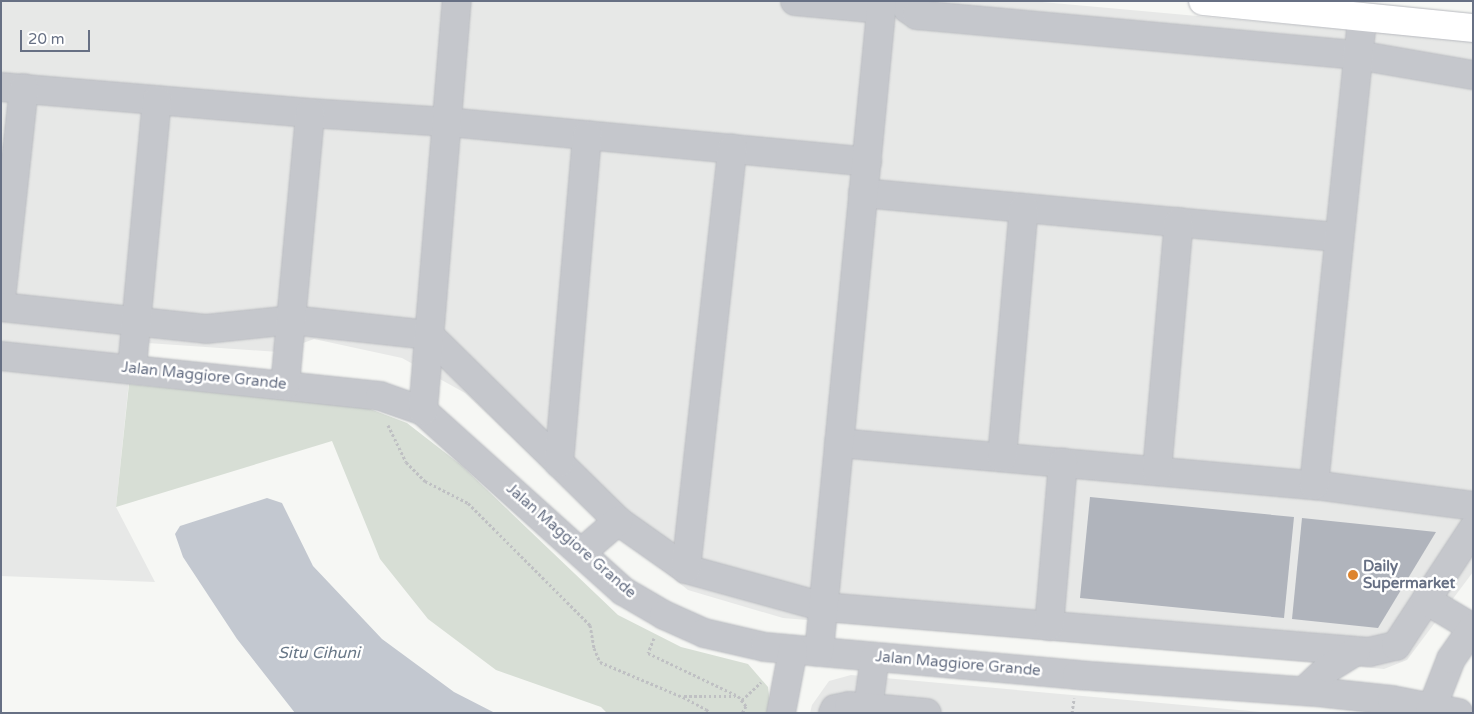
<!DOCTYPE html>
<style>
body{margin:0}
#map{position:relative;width:1474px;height:714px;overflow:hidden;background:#f6f7f4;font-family:"Varela Round",sans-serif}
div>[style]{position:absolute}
.built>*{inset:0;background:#e7e8e7}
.green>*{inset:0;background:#d7ded5}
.water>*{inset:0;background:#c3c8d0}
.building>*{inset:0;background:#b0b4bc}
.path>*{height:3px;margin-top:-1.5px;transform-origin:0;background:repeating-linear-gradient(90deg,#bfc0c3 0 2.5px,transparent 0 5px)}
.roads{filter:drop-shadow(0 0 1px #b8babf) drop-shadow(0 0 1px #b8babf)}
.minor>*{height:28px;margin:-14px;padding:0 14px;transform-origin:14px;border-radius:14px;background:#c5c7cc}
.major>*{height:28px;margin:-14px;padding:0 14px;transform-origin:14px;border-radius:14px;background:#fff}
.dots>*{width:14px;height:14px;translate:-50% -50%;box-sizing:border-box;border:2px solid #fff;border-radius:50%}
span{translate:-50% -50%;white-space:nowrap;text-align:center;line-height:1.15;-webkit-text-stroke:5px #fff;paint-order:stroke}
.street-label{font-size:15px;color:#677084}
.poi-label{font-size:15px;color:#677084;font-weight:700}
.left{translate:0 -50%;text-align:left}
.water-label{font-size:16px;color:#687787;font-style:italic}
.frame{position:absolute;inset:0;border:2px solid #677084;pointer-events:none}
.scale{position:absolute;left:20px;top:30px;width:70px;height:22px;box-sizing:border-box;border:2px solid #677084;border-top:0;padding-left:6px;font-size:15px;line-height:18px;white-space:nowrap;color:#677084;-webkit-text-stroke:4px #fff;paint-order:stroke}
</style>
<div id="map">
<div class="built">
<div style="clip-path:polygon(1px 1px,1031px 1px,1473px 41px,1473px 572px,1407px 660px,1384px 669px,783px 618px,688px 590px,583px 505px,465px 393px,402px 358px,314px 339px,279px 352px,133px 342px,116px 507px,155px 582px,1px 576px)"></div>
<div style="clip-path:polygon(851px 675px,1272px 713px,810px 713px,812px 705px,829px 681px)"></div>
</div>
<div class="green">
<div style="clip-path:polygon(129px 384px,365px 407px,407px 423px,461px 465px,618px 615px,681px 647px,748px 664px,768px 687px,770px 703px,768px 713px,607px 713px,601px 707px,496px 670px,428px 619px,380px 559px,332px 441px,116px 507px)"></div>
</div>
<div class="water">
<div style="clip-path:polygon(267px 498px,282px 503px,313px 566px,382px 639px,454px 692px,495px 713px,295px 713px,237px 639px,183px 557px,175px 534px,180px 526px)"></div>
</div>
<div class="building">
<div style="clip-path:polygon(1090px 497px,1294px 517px,1284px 618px,1080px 598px)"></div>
<div style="clip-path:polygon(1302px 518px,1436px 532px,1378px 628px,1292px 619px)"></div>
</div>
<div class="path">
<div style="left:388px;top:425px;width:41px;rotate:64.1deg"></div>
<div style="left:406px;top:462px;width:27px;rotate:45deg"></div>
<div style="left:425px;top:481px;width:48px;rotate:27.1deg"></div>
<div style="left:468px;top:503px;width:173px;rotate:45deg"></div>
<div style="left:590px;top:625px;width:23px;rotate:80deg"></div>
<div style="left:594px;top:648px;width:15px;rotate:67deg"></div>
<div style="left:600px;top:662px;width:90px;rotate:22.9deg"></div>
<div style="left:683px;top:697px;width:26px;rotate:28deg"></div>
<div style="left:706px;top:709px;width:6px;rotate:45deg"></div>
<div style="left:654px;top:638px;width:16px;rotate:112deg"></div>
<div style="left:648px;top:653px;width:100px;rotate:25.5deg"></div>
<div style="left:738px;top:696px;width:13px;rotate:51deg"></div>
<div style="left:746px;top:706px;width:8px;rotate:120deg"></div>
<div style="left:684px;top:696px;width:51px"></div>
<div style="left:742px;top:700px;width:26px;rotate:-43deg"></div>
<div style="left:1072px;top:713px;width:15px;rotate:-82deg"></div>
</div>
<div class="roads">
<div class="minor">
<div style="left:795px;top:1px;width:86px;rotate:5.3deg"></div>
<div style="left:903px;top:1px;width:9px;rotate:58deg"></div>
<div style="left:908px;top:9px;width:11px;rotate:34deg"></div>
<div style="left:917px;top:15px;width:442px;rotate:5.2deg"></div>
<div style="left:1357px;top:55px;width:118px;rotate:9.8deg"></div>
<div style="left:1px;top:87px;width:310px;rotate:4.8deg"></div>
<div style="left:310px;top:113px;width:137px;rotate:3.8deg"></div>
<div style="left:447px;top:122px;width:422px;rotate:5.4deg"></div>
<div style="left:863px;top:193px;width:478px;rotate:5.3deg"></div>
<div style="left:1px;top:299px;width:212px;rotate:-83.8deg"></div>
<div style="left:1px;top:307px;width:206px;rotate:6.1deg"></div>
<div style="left:206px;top:329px;width:85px;rotate:-6deg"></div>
<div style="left:291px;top:320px;width:139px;rotate:6.2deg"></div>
<div style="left:429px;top:335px;width:265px;rotate:44.5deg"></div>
<div style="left:618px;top:521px;width:83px;rotate:35.2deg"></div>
<div style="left:686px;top:569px;width:143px;rotate:15.4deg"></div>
<div style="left:824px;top:607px;width:547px;rotate:4.72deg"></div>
<div style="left:1369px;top:652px;width:28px;rotate:-13deg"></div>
<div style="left:1396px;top:646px;width:140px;rotate:-56.7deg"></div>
<div style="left:1px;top:356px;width:381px;rotate:6deg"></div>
<div style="left:380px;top:396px;width:46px;rotate:19.2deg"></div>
<div style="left:423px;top:411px;width:269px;rotate:42deg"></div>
<div style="left:623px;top:591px;width:48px;rotate:30.3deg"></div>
<div style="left:664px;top:615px;width:44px;rotate:24.2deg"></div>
<div style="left:704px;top:633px;width:63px;rotate:12.9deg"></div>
<div style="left:765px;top:647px;width:313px;rotate:5.1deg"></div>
<div style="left:1077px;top:675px;width:250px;rotate:4.1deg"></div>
<div style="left:1326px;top:693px;width:66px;rotate:6.1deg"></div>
<div style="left:1392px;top:700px;width:68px;rotate:11deg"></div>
<div style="left:132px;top:368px;width:269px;rotate:-84.7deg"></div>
<div style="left:285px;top:385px;width:273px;rotate:-84.7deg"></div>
<div style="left:423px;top:411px;width:411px;rotate:-85.3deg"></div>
<div style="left:839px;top:443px;width:477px;rotate:5.1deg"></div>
<div style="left:1314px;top:485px;width:160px;rotate:7.5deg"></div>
<div style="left:1002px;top:457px;width:250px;rotate:-85deg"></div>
<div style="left:559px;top:463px;width:329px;rotate:-85.1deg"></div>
<div style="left:1157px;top:471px;width:250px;rotate:-85deg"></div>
<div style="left:1314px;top:485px;width:470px;rotate:-84.1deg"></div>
<div style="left:582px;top:552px;width:48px;rotate:-40.7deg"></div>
<div style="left:686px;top:569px;width:423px;rotate:-83.7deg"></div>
<div style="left:1426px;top:600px;width:55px;rotate:30.8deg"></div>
<div style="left:1049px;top:626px;width:164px;rotate:-85.1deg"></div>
<div style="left:819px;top:652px;width:654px;rotate:-84.47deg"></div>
<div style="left:1304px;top:691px;width:34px;rotate:-43deg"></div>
<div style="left:1329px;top:668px;width:32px;rotate:-32deg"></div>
<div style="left:868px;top:708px;width:51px;rotate:-82.2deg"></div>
<div style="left:781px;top:713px;width:64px;rotate:-79.2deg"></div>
<div style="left:833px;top:713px;width:4px;rotate:-63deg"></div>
<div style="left:835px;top:709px;width:14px;rotate:-12deg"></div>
<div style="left:849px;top:706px;width:78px;rotate:5.1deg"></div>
<div style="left:1430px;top:713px;width:58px;rotate:-68.7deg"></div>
<div style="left:1451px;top:659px;width:38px;rotate:-55deg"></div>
</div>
<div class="major">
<div style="left:1203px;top:1px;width:271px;rotate:5.7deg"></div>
</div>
</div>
<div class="dots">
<div style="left:1353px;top:575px;background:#dd842e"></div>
</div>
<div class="street-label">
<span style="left:204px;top:376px;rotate:6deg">Jalan Maggiore Grande</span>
<span style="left:571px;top:541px;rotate:41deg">Jalan Maggiore Grande</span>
<span style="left:958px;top:664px;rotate:5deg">Jalan Maggiore Grande</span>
</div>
<div class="poi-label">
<span class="left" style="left:1363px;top:575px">Daily<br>Supermarket</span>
</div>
<div class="water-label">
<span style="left:319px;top:653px">Situ Cihuni</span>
</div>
<div class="frame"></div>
<div class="scale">20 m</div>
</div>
